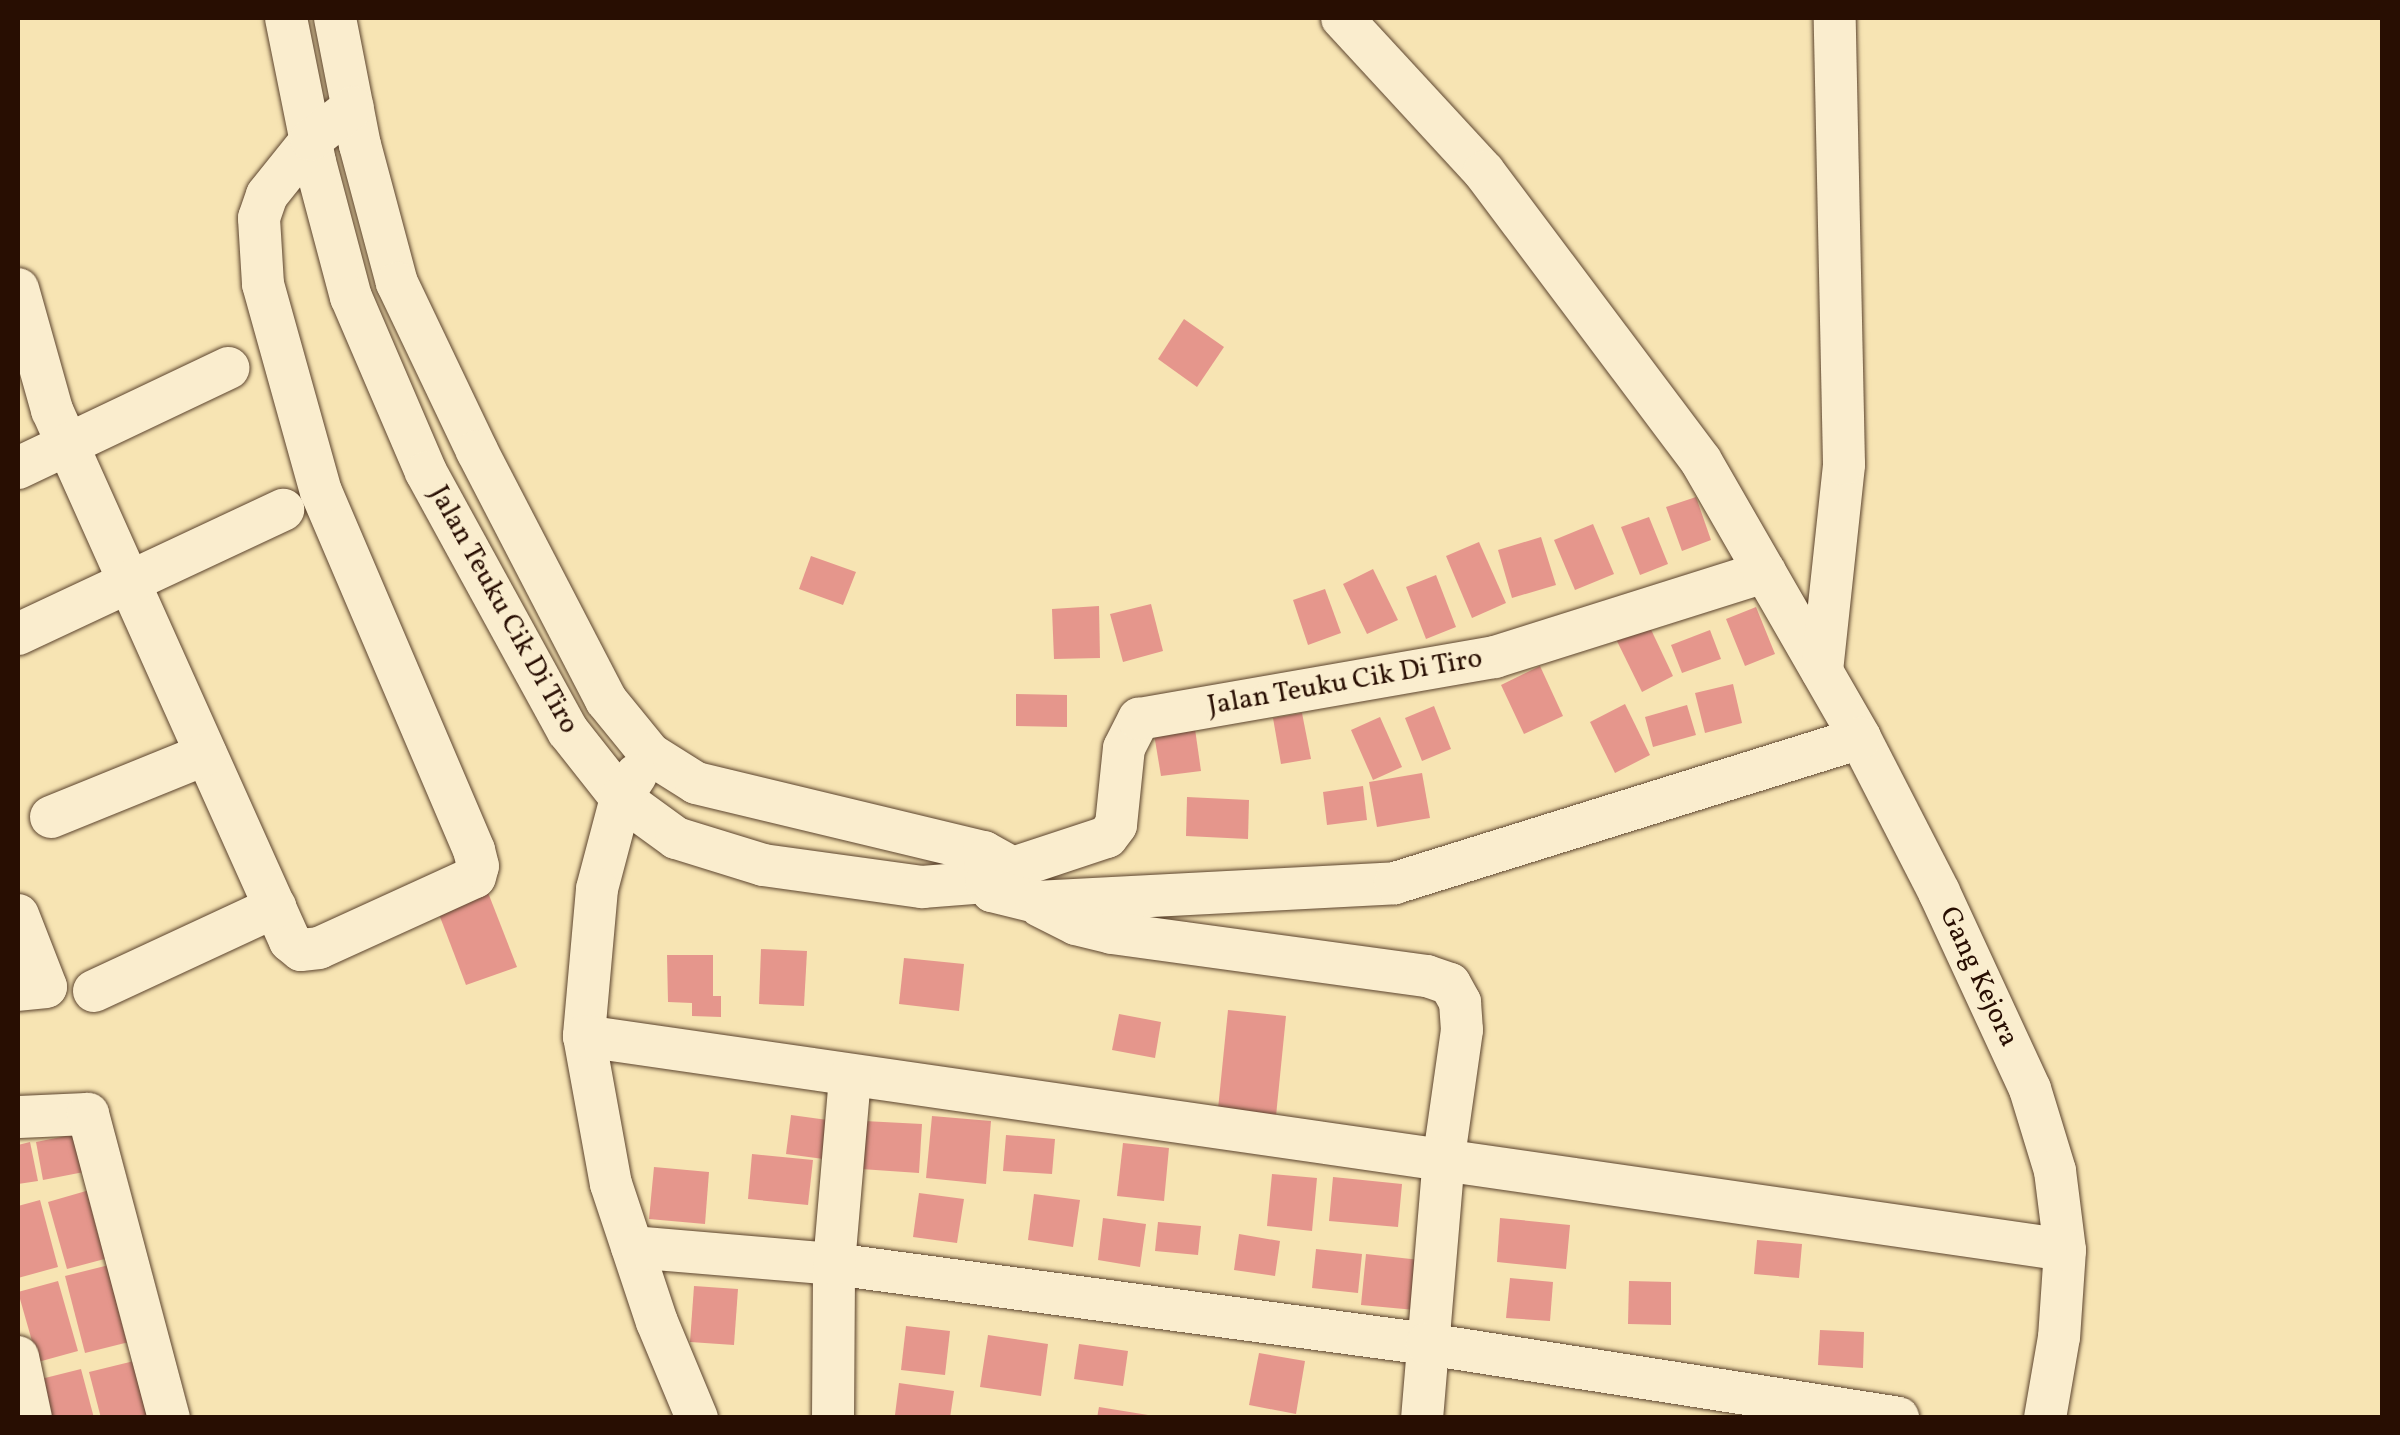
<!DOCTYPE html>
<style>
body{margin:0}
#map{position:relative;width:2400px;height:1435px;overflow:hidden;background:#f7e4b3;font-family:Vollkorn,serif}
div>[style]{position:absolute}
.building>*{inset:0;background:#e5968c}
.roads{filter:drop-shadow(0 0 2px #5c442e) drop-shadow(0 0 2px #5c442e)}
.minor>*{height:42px;margin:-21px;padding:0 21px;transform-origin:21px;border-radius:21px;background:#faedce}
span{translate:-50% -50%;white-space:nowrap;text-align:center;line-height:1.15;-webkit-text-stroke:8px #faedce;paint-order:stroke}
.street-label{font-size:28px;color:#280e02}
.frame{position:absolute;inset:0;border:20px solid #280e02;pointer-events:none}
</style>
<div id="map">
<div class="building">
<div style="clip-path:polygon(1184px 319px,1224px 347px,1197px 387px,1158px 359px)"></div>
<div style="clip-path:polygon(1696px 497px,1711px 540px,1682px 551px,1666px 507px)"></div>
<div style="clip-path:polygon(1649px 517px,1668px 564px,1640px 575px,1621px 527px)"></div>
<div style="clip-path:polygon(1593px 524px,1614px 574px,1575px 590px,1554px 540px)"></div>
<div style="clip-path:polygon(1541px 537px,1556px 585px,1512px 598px,1498px 550px)"></div>
<div style="clip-path:polygon(1479px 542px,1506px 603px,1472px 618px,1446px 556px)"></div>
<div style="clip-path:polygon(811px 556px,856px 572px,843px 605px,799px 589px)"></div>
<div style="clip-path:polygon(1373px 569px,1398px 620px,1367px 634px,1343px 584px)"></div>
<div style="clip-path:polygon(1436px 575px,1456px 627px,1426px 639px,1406px 587px)"></div>
<div style="clip-path:polygon(1325px 589px,1341px 633px,1308px 645px,1293px 600px)"></div>
<div style="clip-path:polygon(1151px 604px,1163px 651px,1123px 662px,1110px 614px)"></div>
<div style="clip-path:polygon(1099px 606px,1100px 658px,1054px 659px,1052px 609px)"></div>
<div style="clip-path:polygon(1756px 607px,1775px 654px,1745px 666px,1726px 619px)"></div>
<div style="clip-path:polygon(1646px 619px,1673px 676px,1642px 692px,1614px 635px)"></div>
<div style="clip-path:polygon(1710px 630px,1721px 659px,1682px 673px,1671px 645px)"></div>
<div style="clip-path:polygon(1540px 666px,1563px 716px,1524px 734px,1501px 685px)"></div>
<div style="clip-path:polygon(1733px 684px,1742px 723px,1705px 733px,1695px 693px)"></div>
<div style="clip-path:polygon(1016px 694px,1067px 695px,1067px 727px,1016px 726px)"></div>
<div style="clip-path:polygon(1625px 704px,1650px 755px,1615px 773px,1590px 722px)"></div>
<div style="clip-path:polygon(1687px 705px,1696px 735px,1653px 747px,1645px 717px)"></div>
<div style="clip-path:polygon(1434px 706px,1451px 749px,1422px 761px,1405px 718px)"></div>
<div style="clip-path:polygon(1302px 713px,1311px 759px,1281px 764px,1273px 718px)"></div>
<div style="clip-path:polygon(1380px 717px,1402px 767px,1373px 780px,1351px 730px)"></div>
<div style="clip-path:polygon(1195px 729px,1201px 771px,1161px 776px,1154px 734px)"></div>
<div style="clip-path:polygon(1422px 773px,1430px 818px,1377px 827px,1369px 782px)"></div>
<div style="clip-path:polygon(1363px 786px,1367px 820px,1327px 825px,1323px 792px)"></div>
<div style="clip-path:polygon(1187px 797px,1249px 800px,1248px 839px,1186px 836px)"></div>
<div style="clip-path:polygon(487px 890px,517px 967px,466px 985px,437px 909px)"></div>
<div style="clip-path:polygon(761px 949px,807px 951px,804px 1006px,759px 1004px)"></div>
<div style="clip-path:polygon(667px 955px,713px 955px,713px 996px,721px 996px,721px 1017px,692px 1016px,692px 1003px,668px 1002px)"></div>
<div style="clip-path:polygon(904px 958px,964px 964px,959px 1011px,899px 1004px)"></div>
<div style="clip-path:polygon(1228px 1010px,1286px 1016px,1276px 1116px,1218px 1109px)"></div>
<div style="clip-path:polygon(1119px 1014px,1161px 1022px,1155px 1058px,1112px 1050px)"></div>
<div style="clip-path:polygon(791px 1115px,835px 1121px,831px 1160px,786px 1154px)"></div>
<div style="clip-path:polygon(932px 1116px,991px 1121px,986px 1184px,926px 1178px)"></div>
<div style="clip-path:polygon(864px 1121px,922px 1124px,919px 1173px,861px 1169px)"></div>
<div style="clip-path:polygon(81px 1133px,89px 1171px,43px 1180px,36px 1142px)"></div>
<div style="clip-path:polygon(1006px 1135px,1055px 1139px,1052px 1174px,1003px 1171px)"></div>
<div style="clip-path:polygon(30px 1142px,38px 1181px,18px 1184px,18px 1145px)"></div>
<div style="clip-path:polygon(1123px 1143px,1169px 1148px,1164px 1201px,1117px 1196px)"></div>
<div style="clip-path:polygon(752px 1154px,813px 1160px,808px 1205px,748px 1199px)"></div>
<div style="clip-path:polygon(654px 1167px,709px 1172px,705px 1224px,649px 1219px)"></div>
<div style="clip-path:polygon(1272px 1174px,1317px 1178px,1312px 1231px,1267px 1226px)"></div>
<div style="clip-path:polygon(1333px 1177px,1402px 1184px,1398px 1227px,1329px 1221px)"></div>
<div style="clip-path:polygon(93px 1189px,112px 1257px,67px 1269px,48px 1202px)"></div>
<div style="clip-path:polygon(919px 1193px,964px 1199px,957px 1243px,913px 1237px)"></div>
<div style="clip-path:polygon(1034px 1194px,1080px 1200px,1073px 1247px,1028px 1240px)"></div>
<div style="clip-path:polygon(40px 1200px,58px 1267px,18px 1278px,18px 1206px)"></div>
<div style="clip-path:polygon(1103px 1218px,1146px 1224px,1140px 1267px,1098px 1260px)"></div>
<div style="clip-path:polygon(1500px 1218px,1570px 1225px,1566px 1269px,1497px 1262px)"></div>
<div style="clip-path:polygon(1158px 1222px,1201px 1226px,1198px 1255px,1155px 1251px)"></div>
<div style="clip-path:polygon(1239px 1234px,1280px 1241px,1275px 1276px,1234px 1270px)"></div>
<div style="clip-path:polygon(1757px 1240px,1802px 1244px,1799px 1278px,1754px 1274px)"></div>
<div style="clip-path:polygon(1316px 1249px,1362px 1254px,1358px 1293px,1312px 1288px)"></div>
<div style="clip-path:polygon(1366px 1254px,1420px 1260px,1415px 1310px,1361px 1305px)"></div>
<div style="clip-path:polygon(113px 1264px,133px 1341px,85px 1353px,65px 1276px)"></div>
<div style="clip-path:polygon(1510px 1278px,1553px 1282px,1550px 1321px,1506px 1318px)"></div>
<div style="clip-path:polygon(58px 1281px,78px 1351px,38px 1362px,18px 1292px)"></div>
<div style="clip-path:polygon(1629px 1281px,1671px 1282px,1671px 1325px,1628px 1324px)"></div>
<div style="clip-path:polygon(694px 1286px,738px 1289px,734px 1345px,690px 1342px)"></div>
<div style="clip-path:polygon(906px 1326px,950px 1331px,945px 1375px,901px 1370px)"></div>
<div style="clip-path:polygon(1820px 1330px,1864px 1332px,1863px 1368px,1818px 1365px)"></div>
<div style="clip-path:polygon(988px 1335px,1048px 1344px,1041px 1396px,980px 1387px)"></div>
<div style="clip-path:polygon(1079px 1344px,1128px 1351px,1123px 1386px,1074px 1379px)"></div>
<div style="clip-path:polygon(1259px 1353px,1305px 1361px,1296px 1414px,1249px 1405px)"></div>
<div style="clip-path:polygon(134px 1361px,149px 1418px,101px 1418px,89px 1372px)"></div>
<div style="clip-path:polygon(81px 1369px,94px 1418px,47px 1418px,37px 1380px)"></div>
<div style="clip-path:polygon(899px 1383px,954px 1391px,950px 1418px,895px 1415px)"></div>
<div style="clip-path:polygon(1099px 1407px,1148px 1415px,1148px 1418px,1097px 1418px)"></div>
</div>
<div class="roads">
<div class="minor">
<div style="left:286px;top:18px;width:147px;rotate:78.6deg"></div>
<div style="left:315px;top:162px;width:140px;rotate:75.1deg"></div>
<div style="left:351px;top:297px;width:190px;rotate:66.8deg"></div>
<div style="left:426px;top:472px;width:295px;rotate:61.3deg"></div>
<div style="left:568px;top:731px;width:85px;rotate:51.7deg"></div>
<div style="left:621px;top:798px;width:68px;rotate:36deg"></div>
<div style="left:676px;top:838px;width:91px;rotate:17.2deg"></div>
<div style="left:763px;top:865px;width:161px;rotate:7.9deg"></div>
<div style="left:922px;top:887px;width:64px;rotate:-4.5deg"></div>
<div style="left:986px;top:882px;width:30px;rotate:-27deg"></div>
<div style="left:1013px;top:868px;width:99px;rotate:-18.3deg"></div>
<div style="left:1107px;top:837px;width:15px;rotate:-53deg"></div>
<div style="left:1116px;top:825px;width:77px;rotate:-84.1deg"></div>
<div style="left:1124px;top:748px;width:33px;rotate:-63deg"></div>
<div style="left:1139px;top:719px;width:361px;rotate:-9.9deg"></div>
<div style="left:1495px;top:657px;width:283px;rotate:-17.5deg"></div>
<div style="left:335px;top:18px;width:129px;rotate:78.9deg"></div>
<div style="left:360px;top:145px;width:143px;rotate:75deg"></div>
<div style="left:397px;top:283px;width:186px;rotate:64.5deg"></div>
<div style="left:477px;top:451px;width:280px;rotate:62.6deg"></div>
<div style="left:606px;top:700px;width:70px;rotate:50.8deg"></div>
<div style="left:650px;top:754px;width:54px;rotate:32.2deg"></div>
<div style="left:696px;top:783px;width:296px;rotate:13.5deg"></div>
<div style="left:984px;top:852px;width:33px;rotate:29deg"></div>
<div style="left:1342px;top:18px;width:209px;rotate:47.3deg"></div>
<div style="left:1484px;top:172px;width:361px;rotate:53.1deg"></div>
<div style="left:1701px;top:461px;width:319px;rotate:60.1deg"></div>
<div style="left:1860px;top:738px;width:173px;rotate:62.8deg"></div>
<div style="left:1939px;top:892px;width:217px;rotate:65.2deg"></div>
<div style="left:2030px;top:1089px;width:86px;rotate:73deg"></div>
<div style="left:2055px;top:1171px;width:80px;rotate:82.8deg"></div>
<div style="left:2065px;top:1250px;width:87px;rotate:93.9deg"></div>
<div style="left:2059px;top:1337px;width:82px;rotate:99.8deg"></div>
<div style="left:18px;top:289px;width:126px;rotate:74.3deg"></div>
<div style="left:52px;top:410px;width:582px;rotate:65.86deg"></div>
<div style="left:290px;top:941px;width:14px;rotate:39deg"></div>
<div style="left:301px;top:950px;width:18px;rotate:-6deg"></div>
<div style="left:319px;top:948px;width:171px;rotate:-24.5deg"></div>
<div style="left:475px;top:877px;width:11px;rotate:-75deg"></div>
<div style="left:478px;top:866px;width:16px;rotate:-104deg"></div>
<div style="left:474px;top:850px;width:389px;rotate:-113.1deg"></div>
<div style="left:321px;top:492px;width:216px;rotate:-105.6deg"></div>
<div style="left:263px;top:284px;width:66px;rotate:-93.5deg"></div>
<div style="left:259px;top:218px;width:24px;rotate:-71deg"></div>
<div style="left:267px;top:195px;width:70px;rotate:-51.3deg"></div>
<div style="left:311px;top:140px;width:53px;rotate:-38.2deg"></div>
<div style="left:18px;top:468px;width:233px;rotate:-25.4deg"></div>
<div style="left:18px;top:634px;width:293px;rotate:-25.1deg"></div>
<div style="left:1822px;top:671px;width:208px;rotate:-83.9deg"></div>
<div style="left:1844px;top:464px;width:446px;rotate:-91.2deg"></div>
<div style="left:636px;top:775px;width:27px;rotate:123deg"></div>
<div style="left:621px;top:798px;width:94px;rotate:104.8deg"></div>
<div style="left:597px;top:889px;width:148px;rotate:95.1deg"></div>
<div style="left:584px;top:1036px;width:150px;rotate:79.7deg"></div>
<div style="left:611px;top:1184px;width:145px;rotate:71.6deg"></div>
<div style="left:657px;top:1322px;width:104px;rotate:67.4deg"></div>
<div style="left:51px;top:817px;width:167px;rotate:-22.1deg"></div>
<div style="left:985px;top:860px;width:22px;rotate:87deg"></div>
<div style="left:986px;top:882px;width:11px;rotate:56deg"></div>
<div style="left:992px;top:891px;width:45px;rotate:14deg"></div>
<div style="left:1036px;top:902px;width:360px;rotate:-3deg"></div>
<div style="left:1395px;top:883px;width:487px;rotate:-17.3deg"></div>
<div style="left:1040px;top:906px;width:40px;rotate:26.6deg"></div>
<div style="left:1076px;top:924px;width:37px;rotate:14deg"></div>
<div style="left:1112px;top:933px;width:318px;rotate:7.8deg"></div>
<div style="left:1427px;top:976px;width:24px;rotate:19deg"></div>
<div style="left:1450px;top:984px;width:21px;rotate:61deg"></div>
<div style="left:1460px;top:1002px;width:28px;rotate:86deg"></div>
<div style="left:1462px;top:1030px;width:128px;rotate:98.1deg"></div>
<div style="left:1444px;top:1157px;width:262px;rotate:94.8deg"></div>
<div style="left:18px;top:915px;width:77px;rotate:68.7deg"></div>
<div style="left:46px;top:987px;width:28px;rotate:174deg"></div>
<div style="left:94px;top:991px;width:200px;rotate:-24.9deg"></div>
<div style="left:584px;top:1036px;width:1496px;rotate:8.22deg"></div>
<div style="left:18px;top:1117px;width:70px;rotate:-2.5deg"></div>
<div style="left:88px;top:1114px;width:315px;rotate:75.1deg"></div>
<div style="left:632px;top:1247px;width:203px;rotate:4.8deg"></div>
<div style="left:834px;top:1264px;width:598px;rotate:7.68deg"></div>
<div style="left:1427px;top:1344px;width:477px;rotate:8.9deg"></div>
<div style="left:18px;top:1357px;width:62px;rotate:78deg"></div>
<div style="left:833px;top:1418px;width:154px;rotate:-89.6deg"></div>
<div style="left:834px;top:1264px;width:188px;rotate:-85.1deg"></div>
</div>
</div>
<div class="street-label">
<span style="left:503px;top:610px;rotate:61deg">Jalan Teuku Cik Di Tiro</span>
<span style="left:1345px;top:683px;rotate:-10deg">Jalan Teuku Cik Di Tiro</span>
<span style="left:1978px;top:977px;rotate:65deg">Gang Kejora</span>
</div>
<div class="frame"></div>
</div>
